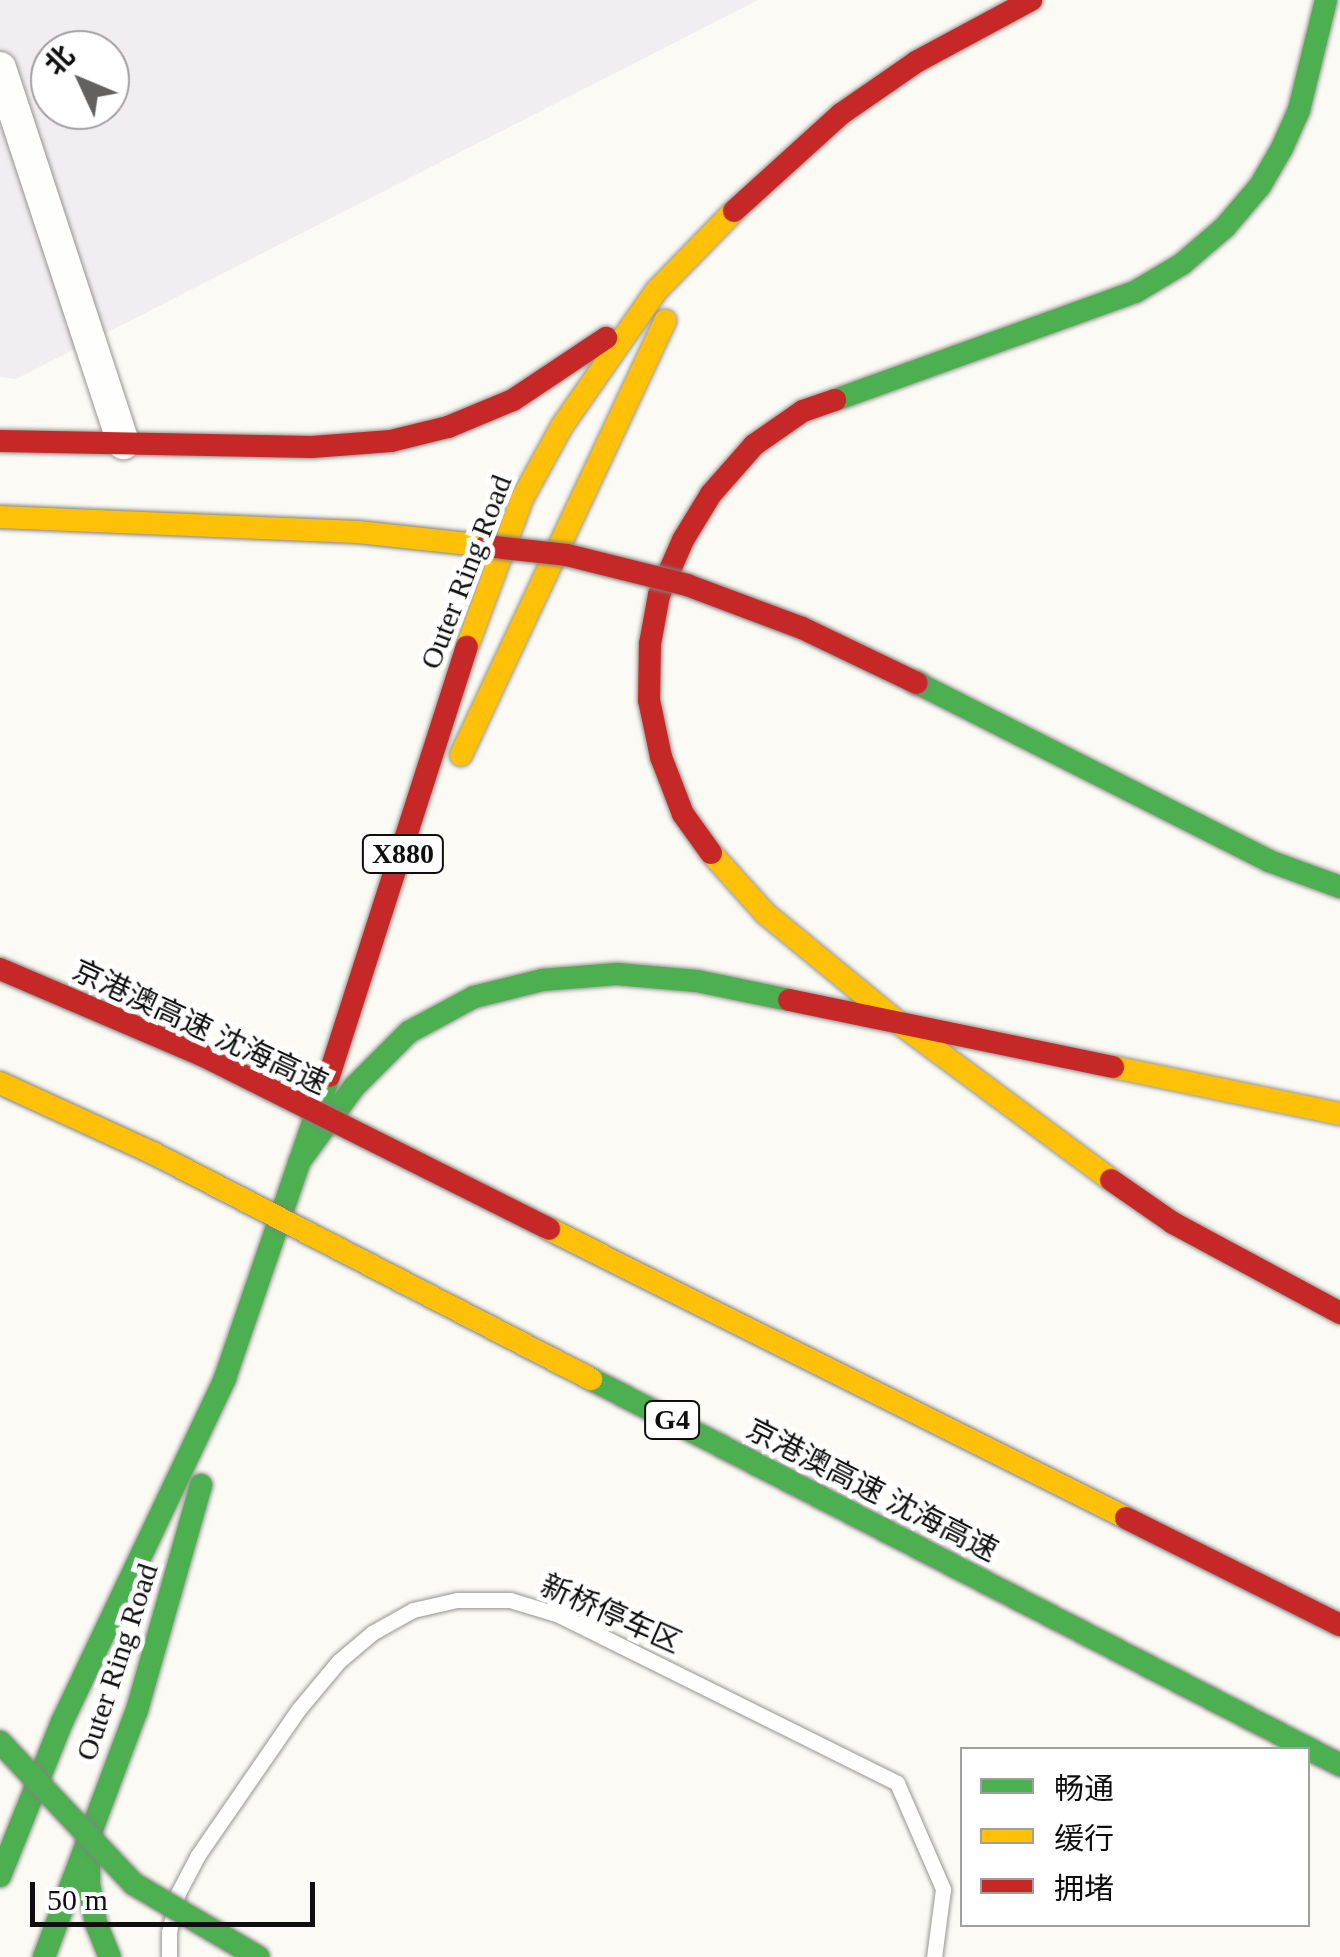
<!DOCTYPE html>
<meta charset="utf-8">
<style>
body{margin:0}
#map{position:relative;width:1340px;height:1957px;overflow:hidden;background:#fbfaf4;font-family:"Times New Roman","Noto Sans SC",serif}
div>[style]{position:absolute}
.industrial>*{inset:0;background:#f2edf0}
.roads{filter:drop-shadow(0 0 2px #959592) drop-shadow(0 0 2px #959592)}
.lane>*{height:15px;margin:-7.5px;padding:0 7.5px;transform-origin:7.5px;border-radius:7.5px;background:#fefefd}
.street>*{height:32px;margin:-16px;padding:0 16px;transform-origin:16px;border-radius:16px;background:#fefefd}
.fast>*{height:22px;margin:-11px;padding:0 11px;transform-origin:11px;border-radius:11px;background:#4caf50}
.slow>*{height:22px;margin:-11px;padding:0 11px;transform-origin:11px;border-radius:11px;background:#ffc107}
.jam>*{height:22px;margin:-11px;padding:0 11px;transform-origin:11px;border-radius:11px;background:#c62828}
.bridges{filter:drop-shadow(0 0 2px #83827f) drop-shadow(0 0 2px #83827f)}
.fast-bridge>*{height:22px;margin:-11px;padding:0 11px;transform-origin:11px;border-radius:11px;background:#4caf50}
.slow-bridge>*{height:22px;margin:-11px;padding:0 11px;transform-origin:11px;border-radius:11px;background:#ffc107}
.jam-bridge>*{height:22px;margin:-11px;padding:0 11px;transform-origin:11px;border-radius:11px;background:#c62828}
span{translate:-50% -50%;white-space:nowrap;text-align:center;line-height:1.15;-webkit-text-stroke:10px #fff;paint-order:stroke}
.shield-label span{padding:2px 8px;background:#fff;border:2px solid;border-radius:8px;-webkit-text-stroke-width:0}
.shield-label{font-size:28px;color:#0f0f0f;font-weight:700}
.street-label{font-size:30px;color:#0f0f0f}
.legend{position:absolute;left:960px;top:1747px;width:350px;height:180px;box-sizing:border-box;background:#fff;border:2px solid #9f9f9f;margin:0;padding:12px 18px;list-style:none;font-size:30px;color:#0f0f0f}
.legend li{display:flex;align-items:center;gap:20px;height:50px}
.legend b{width:50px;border:2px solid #9f9f9f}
.north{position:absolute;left:30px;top:30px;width:100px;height:100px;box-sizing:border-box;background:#fff;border:2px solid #9f9f9f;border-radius:50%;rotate:314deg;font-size:28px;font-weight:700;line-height:40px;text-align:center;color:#0f0f0f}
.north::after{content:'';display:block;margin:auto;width:35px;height:45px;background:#62615f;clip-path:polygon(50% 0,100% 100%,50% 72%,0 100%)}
.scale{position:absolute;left:30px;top:1882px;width:285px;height:45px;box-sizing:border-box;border:5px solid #0f0f0f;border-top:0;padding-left:12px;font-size:30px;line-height:35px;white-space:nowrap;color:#0f0f0f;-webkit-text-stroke:8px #fff;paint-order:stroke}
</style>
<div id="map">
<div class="industrial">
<div style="clip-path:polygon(evenodd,0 0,758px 0,16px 379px,0 377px,0 0,50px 50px,110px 50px,110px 110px,50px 110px,50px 50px)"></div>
</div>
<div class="roads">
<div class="lane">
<div style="left:169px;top:1957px;width:25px;rotate:-90deg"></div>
<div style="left:169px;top:1932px;width:40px;rotate:-77deg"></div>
<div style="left:178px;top:1893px;width:43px;rotate:-62.2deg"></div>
<div style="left:198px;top:1855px;width:176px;rotate:-55.4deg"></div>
<div style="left:298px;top:1710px;width:64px;rotate:-50.1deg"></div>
<div style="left:339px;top:1661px;width:43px;rotate:-40.3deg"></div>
<div style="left:372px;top:1633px;width:47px;rotate:-29.3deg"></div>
<div style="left:413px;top:1610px;width:45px;rotate:-12.8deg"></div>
<div style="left:457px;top:1600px;width:53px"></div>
<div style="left:510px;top:1600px;width:51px;rotate:17deg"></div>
<div style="left:559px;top:1615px;width:377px;rotate:26.4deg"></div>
<div style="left:897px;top:1783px;width:116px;rotate:66.5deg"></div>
<div style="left:943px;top:1889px;width:69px;rotate:97.5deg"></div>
</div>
<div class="street">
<div style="left:0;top:68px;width:395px;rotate:71.8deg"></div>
</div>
<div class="fast">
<div style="left:835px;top:400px;width:319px;rotate:-19.8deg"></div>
<div style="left:1135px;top:292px;width:55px;rotate:-30.8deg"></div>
<div style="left:1182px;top:264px;width:57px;rotate:-40.7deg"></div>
<div style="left:1225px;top:227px;width:54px;rotate:-49.5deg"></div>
<div style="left:1260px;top:186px;width:44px;rotate:-59.9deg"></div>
<div style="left:1282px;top:148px;width:42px;rotate:-65.9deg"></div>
<div style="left:1299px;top:110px;width:113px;rotate:-76.2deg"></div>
<div style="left:917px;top:683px;width:394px;rotate:26.8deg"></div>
<div style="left:1269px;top:861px;width:76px;rotate:20.1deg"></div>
<div style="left:299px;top:1162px;width:93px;rotate:-53.7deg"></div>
<div style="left:354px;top:1087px;width:78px;rotate:-45deg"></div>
<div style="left:409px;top:1032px;width:74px;rotate:-28.3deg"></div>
<div style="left:474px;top:997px;width:70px;rotate:-14deg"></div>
<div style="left:542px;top:980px;width:75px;rotate:-4.6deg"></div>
<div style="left:617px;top:974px;width:80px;rotate:5deg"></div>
<div style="left:697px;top:981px;width:94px;rotate:11.7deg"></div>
<div style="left:89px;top:1837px;width:47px;rotate:90deg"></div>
<div style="left:89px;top:1884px;width:40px;rotate:80deg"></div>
<div style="left:96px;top:1923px;width:37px;rotate:68deg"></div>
<div style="left:0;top:1876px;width:166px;rotate:-68.1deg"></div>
<div style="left:62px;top:1722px;width:381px;rotate:-64.6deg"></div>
<div style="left:225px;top:1378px;width:319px;rotate:-71deg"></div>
<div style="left:44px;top:1957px;width:264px;rotate:-69.4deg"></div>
<div style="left:137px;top:1710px;width:234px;rotate:-74.1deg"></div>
</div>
<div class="slow">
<div style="left:467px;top:647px;width:158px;rotate:-69.6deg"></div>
<div style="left:522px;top:499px;width:83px;rotate:-61.3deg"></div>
<div style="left:562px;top:426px;width:166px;rotate:-55.1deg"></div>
<div style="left:657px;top:290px;width:110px;rotate:-45.7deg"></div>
<div style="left:461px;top:755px;width:480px;rotate:-64.8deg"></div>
<div style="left:711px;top:853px;width:82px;rotate:48deg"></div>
<div style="left:766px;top:914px;width:167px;rotate:39.4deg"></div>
<div style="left:895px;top:1020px;width:269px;rotate:36.5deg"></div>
<div style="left:1113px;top:1067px;width:232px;rotate:11.7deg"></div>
</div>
<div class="jam">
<div style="left:734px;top:211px;width:144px;rotate:-42.2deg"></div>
<div style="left:841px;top:114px;width:91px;rotate:-34.7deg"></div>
<div style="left:916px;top:62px;width:131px;rotate:-28.3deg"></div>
<div style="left:0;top:441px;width:312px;rotate:1.1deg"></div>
<div style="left:312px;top:447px;width:79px;rotate:-4.3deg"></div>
<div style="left:391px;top:441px;width:59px;rotate:-13.8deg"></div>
<div style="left:448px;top:427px;width:70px;rotate:-22.6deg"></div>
<div style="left:513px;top:400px;width:112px;rotate:-33.7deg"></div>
<div style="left:711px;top:853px;width:48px;rotate:-125.7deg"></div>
<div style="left:683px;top:814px;width:61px;rotate:-111.1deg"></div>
<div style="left:661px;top:757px;width:58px;rotate:-101.9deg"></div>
<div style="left:649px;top:700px;width:56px;rotate:-89deg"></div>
<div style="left:650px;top:644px;width:50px;rotate:-79.6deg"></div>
<div style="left:659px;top:595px;width:60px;rotate:-66.4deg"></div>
<div style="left:683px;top:540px;width:54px;rotate:-58.7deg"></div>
<div style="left:711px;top:494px;width:65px;rotate:-48.7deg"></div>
<div style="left:754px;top:445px;width:60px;rotate:-34.8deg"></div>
<div style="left:803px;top:411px;width:34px;rotate:-19deg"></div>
<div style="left:789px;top:1000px;width:331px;rotate:11.7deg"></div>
<div style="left:329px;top:1076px;width:451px;rotate:-72.2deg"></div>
<div style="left:1111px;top:1180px;width:75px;rotate:34.7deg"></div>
<div style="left:1173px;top:1223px;width:190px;rotate:28.3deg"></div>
</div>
</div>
<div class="bridges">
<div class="fast-bridge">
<div style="left:591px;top:1379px;width:843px;rotate:27.26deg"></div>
<div style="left:0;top:1742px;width:195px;rotate:46.7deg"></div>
<div style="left:134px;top:1884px;width:144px;rotate:30.5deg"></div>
</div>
<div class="slow-bridge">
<div style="left:0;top:517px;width:358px;rotate:2.4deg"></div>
<div style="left:358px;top:532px;width:129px;rotate:6.2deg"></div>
<div style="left:0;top:1083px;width:168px;rotate:24.6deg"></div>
<div style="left:153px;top:1153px;width:493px;rotate:27.3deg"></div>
<div style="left:549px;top:1229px;width:645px;rotate:26.6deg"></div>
</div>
<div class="jam-bridge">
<div style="left:486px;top:546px;width:81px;rotate:6.3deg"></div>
<div style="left:567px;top:555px;width:124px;rotate:14deg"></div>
<div style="left:687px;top:585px;width:123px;rotate:20.5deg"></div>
<div style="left:802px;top:628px;width:127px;rotate:25.6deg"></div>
<div style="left:0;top:969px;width:222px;rotate:23.1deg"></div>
<div style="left:204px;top:1056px;width:386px;rotate:26.6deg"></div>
<div style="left:1126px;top:1518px;width:239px;rotate:26.6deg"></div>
</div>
</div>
<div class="shield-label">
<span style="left:403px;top:854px">X880</span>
<span style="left:672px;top:1420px">G4</span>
</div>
<div class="street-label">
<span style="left:466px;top:572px;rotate:-69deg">Outer Ring Road</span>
<span style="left:200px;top:1027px;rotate:25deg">京港澳高速 沈海高速</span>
<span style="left:872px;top:1490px;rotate:27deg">京港澳高速 沈海高速</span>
<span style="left:611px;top:1614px;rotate:24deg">新桥停车区</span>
<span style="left:117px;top:1662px;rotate:-72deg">Outer Ring Road</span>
</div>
<ul class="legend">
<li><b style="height:12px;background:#4caf50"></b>畅通</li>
<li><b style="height:12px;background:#ffc107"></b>缓行</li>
<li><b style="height:12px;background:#c62828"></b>拥堵</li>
</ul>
<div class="north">北</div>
<div class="scale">50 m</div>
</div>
